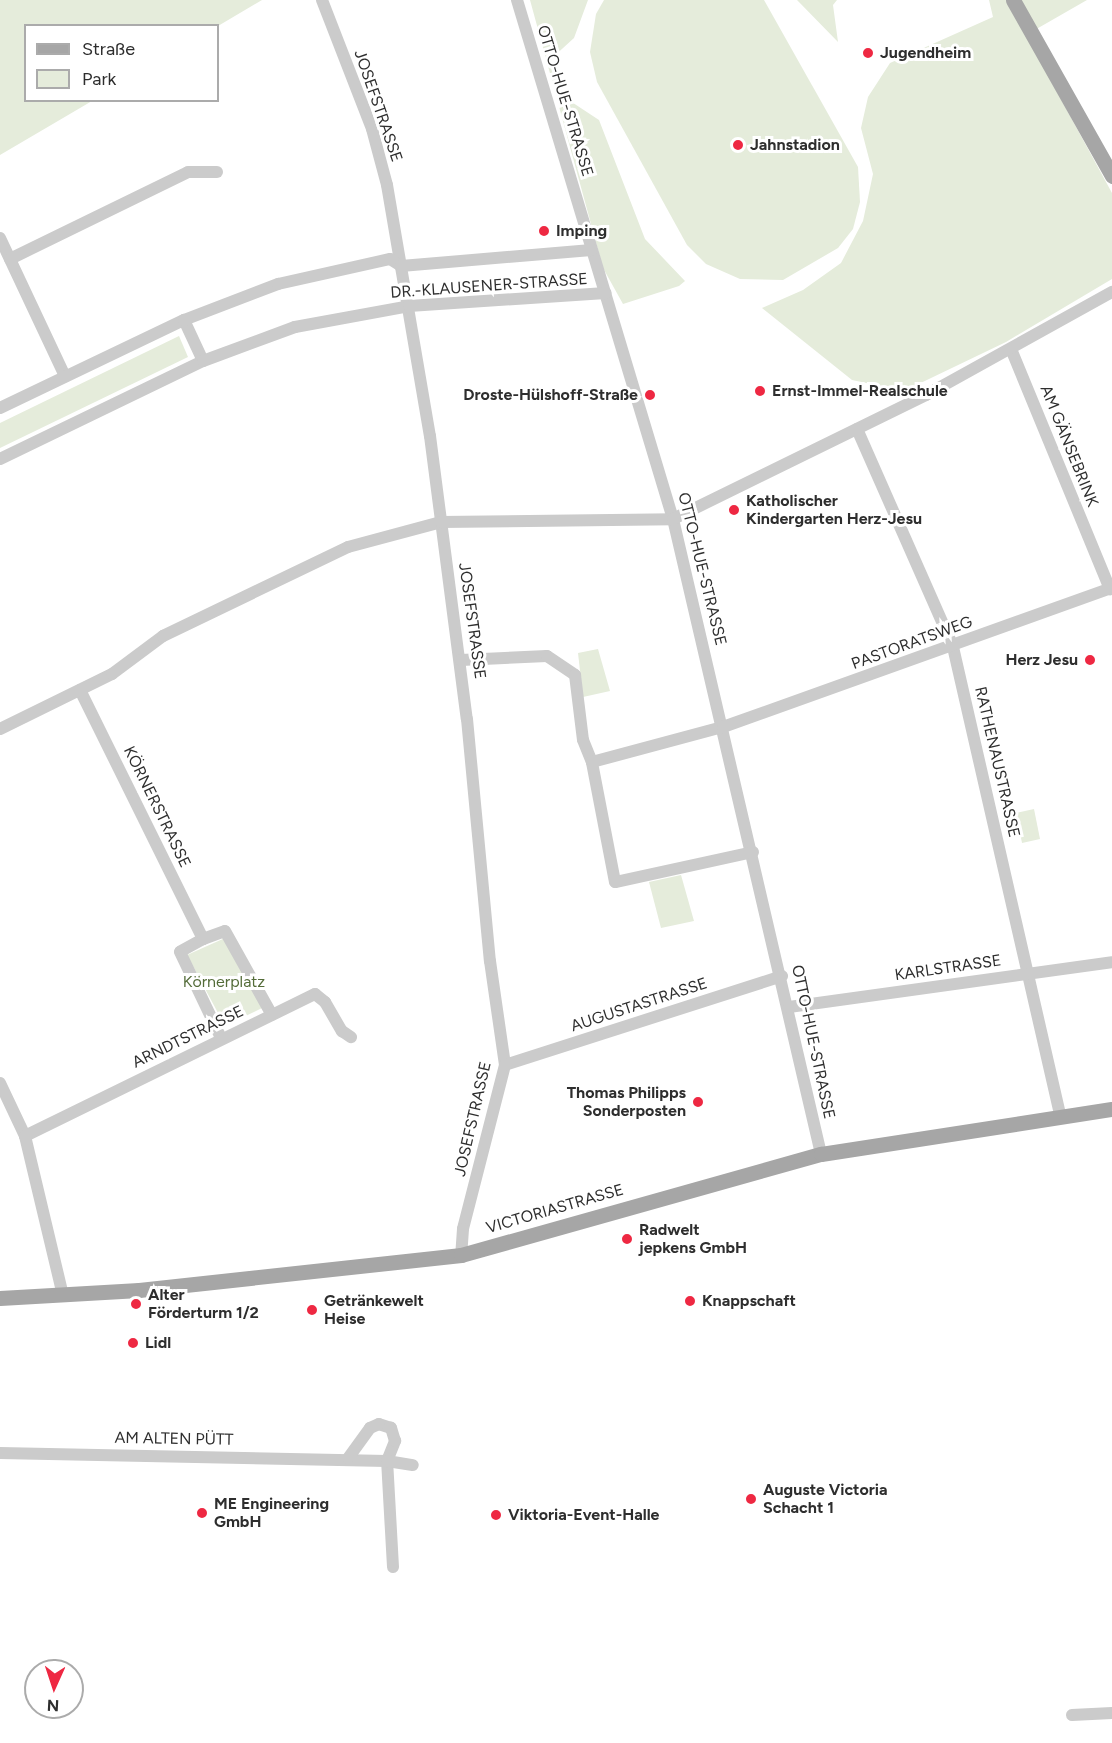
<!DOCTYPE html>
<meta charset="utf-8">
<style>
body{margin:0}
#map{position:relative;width:1112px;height:1743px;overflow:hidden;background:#fff;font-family:Figtree,sans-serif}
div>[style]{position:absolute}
.green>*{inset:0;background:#e5ecdb}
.minor>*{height:12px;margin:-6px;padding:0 6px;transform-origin:6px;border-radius:6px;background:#cbcbcb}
.major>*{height:15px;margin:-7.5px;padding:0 7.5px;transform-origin:7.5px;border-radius:7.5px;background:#a6a6a6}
.dots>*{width:16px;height:16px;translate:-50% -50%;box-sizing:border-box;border:3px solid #fff;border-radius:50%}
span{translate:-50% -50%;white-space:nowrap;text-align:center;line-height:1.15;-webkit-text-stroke:6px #fff;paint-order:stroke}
.poi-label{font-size:16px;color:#2e2e2e;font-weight:700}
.left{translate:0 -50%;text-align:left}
.right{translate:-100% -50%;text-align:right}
.street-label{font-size:16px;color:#2e2e2e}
.park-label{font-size:16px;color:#546c39}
.legend{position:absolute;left:24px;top:24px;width:195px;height:78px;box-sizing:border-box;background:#fff;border:2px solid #ababab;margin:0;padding:8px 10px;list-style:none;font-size:18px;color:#2e2e2e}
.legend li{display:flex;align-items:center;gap:12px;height:30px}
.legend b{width:30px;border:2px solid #ababab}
.north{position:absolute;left:24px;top:1659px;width:60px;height:60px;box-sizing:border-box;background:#fff;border:2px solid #ababab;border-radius:50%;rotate:183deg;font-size:16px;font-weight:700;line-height:24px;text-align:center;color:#2e2e2e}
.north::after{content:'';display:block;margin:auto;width:21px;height:27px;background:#ee2842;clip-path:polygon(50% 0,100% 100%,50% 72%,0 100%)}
</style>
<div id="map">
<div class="green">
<div style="clip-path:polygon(0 0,262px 0,218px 26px,26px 26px,26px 100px,92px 101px,0 155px)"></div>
<div style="clip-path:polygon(530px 0,588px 0,574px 38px,551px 59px,561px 95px,599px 120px,645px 239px,685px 281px,679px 286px,623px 304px,603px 268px)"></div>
<div style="clip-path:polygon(604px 0,764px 0,858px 167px,860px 202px,853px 229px,838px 248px,783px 280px,740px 279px,706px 264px,687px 245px,597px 82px,590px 52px,596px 14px)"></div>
<div style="clip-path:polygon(797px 0,837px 0,833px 5px,838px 42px)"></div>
<div style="clip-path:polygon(989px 0,1087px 0,1026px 35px,1112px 193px,1112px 279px,1006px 342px,904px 391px,852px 380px,762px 308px,803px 290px,841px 263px,863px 221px,873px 174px,861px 128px,868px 97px,890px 63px,993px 17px)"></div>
<div style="clip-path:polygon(179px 336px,188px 357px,0 448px,0 423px)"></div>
<div style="clip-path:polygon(598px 649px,610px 691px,583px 697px,578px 653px)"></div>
<div style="clip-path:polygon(1034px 809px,1040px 839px,1022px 843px,1016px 813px)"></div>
<div style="clip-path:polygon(681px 875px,694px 921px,661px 928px,649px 882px)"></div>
<div style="clip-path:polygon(225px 938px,262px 1008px,225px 1026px,187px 955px)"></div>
</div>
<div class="minor">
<div style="left:322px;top:0;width:138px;rotate:68.8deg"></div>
<div style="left:372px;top:129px;width:58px;rotate:75deg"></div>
<div style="left:387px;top:185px;width:255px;rotate:80.3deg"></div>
<div style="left:430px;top:436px;width:285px;rotate:82.6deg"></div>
<div style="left:467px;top:719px;width:243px;rotate:84.6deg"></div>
<div style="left:490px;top:961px;width:105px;rotate:81.8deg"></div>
<div style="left:505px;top:1065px;width:169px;rotate:104.4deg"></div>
<div style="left:463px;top:1229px;width:26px;rotate:94deg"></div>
<div style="left:517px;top:0;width:542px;rotate:73.27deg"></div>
<div style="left:673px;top:519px;width:652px;rotate:76.88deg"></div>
<div style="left:0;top:238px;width:153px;rotate:64.8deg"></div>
<div style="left:10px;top:259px;width:198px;rotate:-26deg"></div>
<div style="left:188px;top:172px;width:29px"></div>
<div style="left:184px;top:320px;width:45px;rotate:65.1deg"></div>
<div style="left:1011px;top:349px;width:260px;rotate:67.6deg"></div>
<div style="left:0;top:408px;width:204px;rotate:-25.6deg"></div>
<div style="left:184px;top:320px;width:101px;rotate:-21deg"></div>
<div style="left:278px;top:284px;width:115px;rotate:-12.6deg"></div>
<div style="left:390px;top:259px;width:13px;rotate:32deg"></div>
<div style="left:401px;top:266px;width:191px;rotate:-4.8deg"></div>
<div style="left:857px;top:429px;width:238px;rotate:66.2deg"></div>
<div style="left:953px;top:647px;width:482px;rotate:77.1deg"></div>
<div style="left:0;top:459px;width:225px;rotate:-25.8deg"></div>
<div style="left:203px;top:361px;width:98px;rotate:-20.3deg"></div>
<div style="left:295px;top:327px;width:116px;rotate:-10.4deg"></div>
<div style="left:409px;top:306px;width:197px;rotate:-3.8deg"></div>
<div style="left:461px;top:660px;width:86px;rotate:-2.7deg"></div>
<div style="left:547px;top:656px;width:34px;rotate:34deg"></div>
<div style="left:575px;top:675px;width:65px;rotate:83deg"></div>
<div style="left:583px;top:740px;width:24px;rotate:68deg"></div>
<div style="left:80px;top:690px;width:278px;rotate:63.7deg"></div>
<div style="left:203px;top:939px;width:26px;rotate:151deg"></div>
<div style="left:180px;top:952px;width:95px;rotate:64.5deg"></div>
<div style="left:0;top:729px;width:125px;rotate:-26.2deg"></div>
<div style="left:112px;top:674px;width:64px;rotate:-36.7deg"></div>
<div style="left:163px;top:636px;width:205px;rotate:-25.7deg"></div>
<div style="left:348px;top:547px;width:96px;rotate:-15deg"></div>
<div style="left:441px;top:522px;width:232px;rotate:-0.7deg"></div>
<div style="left:673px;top:519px;width:282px;rotate:-26.1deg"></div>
<div style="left:926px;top:395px;width:213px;rotate:-29deg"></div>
<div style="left:753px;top:852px;width:141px;rotate:167.7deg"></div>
<div style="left:615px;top:882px;width:122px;rotate:-100.9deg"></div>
<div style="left:592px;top:762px;width:136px;rotate:-15deg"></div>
<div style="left:723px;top:727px;width:413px;rotate:-19.7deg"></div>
<div style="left:203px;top:939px;width:23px;rotate:-20deg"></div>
<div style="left:225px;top:931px;width:96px;rotate:60.8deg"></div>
<div style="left:789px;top:1007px;width:326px;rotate:-7.9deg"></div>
<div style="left:505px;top:1065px;width:291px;rotate:-17.8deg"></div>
<div style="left:0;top:1083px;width:59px;rotate:64.7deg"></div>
<div style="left:25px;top:1136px;width:163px;rotate:76.6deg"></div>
<div style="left:25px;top:1136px;width:323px;rotate:-26.1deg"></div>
<div style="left:315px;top:994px;width:13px;rotate:39deg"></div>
<div style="left:325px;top:1002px;width:34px;rotate:60deg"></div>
<div style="left:342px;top:1031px;width:11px;rotate:34deg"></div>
<div style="left:0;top:1453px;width:387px;rotate:1.2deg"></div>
<div style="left:387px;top:1461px;width:22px;rotate:-68deg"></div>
<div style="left:395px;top:1441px;width:14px;rotate:-107deg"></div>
<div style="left:391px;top:1428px;width:13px;rotate:-162deg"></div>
<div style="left:379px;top:1424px;width:10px;rotate:156deg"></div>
<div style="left:370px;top:1428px;width:37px;rotate:126deg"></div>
<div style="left:393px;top:1567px;width:106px;rotate:-93.2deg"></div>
<div style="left:387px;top:1461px;width:26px;rotate:9deg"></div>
<div style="left:1072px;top:1715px;width:40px;rotate:-2.9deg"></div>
</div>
<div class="major">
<div style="left:1013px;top:0;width:202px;rotate:60.6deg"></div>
<div style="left:0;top:1298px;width:139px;rotate:-3.3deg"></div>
<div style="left:139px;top:1290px;width:324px;rotate:-6.2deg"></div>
<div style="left:461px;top:1255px;width:374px;rotate:-15.7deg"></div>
<div style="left:821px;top:1154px;width:294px;rotate:-8.8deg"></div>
</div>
<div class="dots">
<div style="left:868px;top:53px;background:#ee2842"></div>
<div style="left:738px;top:145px;background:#ee2842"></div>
<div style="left:544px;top:231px;background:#ee2842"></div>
<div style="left:760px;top:391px;background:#ee2842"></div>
<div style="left:650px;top:395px;background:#ee2842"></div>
<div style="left:734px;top:510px;background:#ee2842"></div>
<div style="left:1090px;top:660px;background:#ee2842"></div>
<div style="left:698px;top:1102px;background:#ee2842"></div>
<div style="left:627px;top:1239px;background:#ee2842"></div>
<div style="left:690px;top:1301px;background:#ee2842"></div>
<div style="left:136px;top:1304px;background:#ee2842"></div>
<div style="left:312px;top:1310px;background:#ee2842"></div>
<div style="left:133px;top:1343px;background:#ee2842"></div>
<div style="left:751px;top:1499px;background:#ee2842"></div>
<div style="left:202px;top:1513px;background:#ee2842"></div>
<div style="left:496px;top:1515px;background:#ee2842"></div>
</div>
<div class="poi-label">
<span class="left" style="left:880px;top:53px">Jugendheim</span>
<span class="left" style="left:750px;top:145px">Jahnstadion</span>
<span class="left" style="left:556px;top:231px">Imping</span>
<span class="left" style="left:772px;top:391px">Ernst-Immel-Realschule</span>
<span class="right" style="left:638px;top:395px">Droste-Hülshoff-Straße</span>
<span class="left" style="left:746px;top:510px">Katholischer<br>Kindergarten Herz-Jesu</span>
<span class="right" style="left:1078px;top:660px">Herz Jesu</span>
<span class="right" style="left:686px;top:1102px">Thomas Philipps<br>Sonderposten</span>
<span class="left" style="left:639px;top:1239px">Radwelt<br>jepkens GmbH</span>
<span class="left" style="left:148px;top:1304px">Alter<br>Förderturm 1/2</span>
<span class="left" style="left:324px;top:1310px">Getränkewelt<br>Heise</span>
<span class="left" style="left:702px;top:1301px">Knappschaft</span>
<span class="left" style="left:145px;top:1343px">Lidl</span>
<span class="left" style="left:763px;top:1499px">Auguste Victoria<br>Schacht 1</span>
<span class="left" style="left:214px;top:1513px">ME Engineering<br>GmbH</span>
<span class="left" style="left:508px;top:1515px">Viktoria-Event-Halle</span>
</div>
<div class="street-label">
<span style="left:565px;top:101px;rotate:73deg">OTTO-HUE-STRASSE</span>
<span style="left:378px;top:106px;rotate:71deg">JOSEFSTRASSE</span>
<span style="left:489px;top:286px;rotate:-4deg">DR.-KLAUSENER-STRASSE</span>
<span style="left:1069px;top:446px;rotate:68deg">AM GÄNSEBRINK</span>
<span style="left:702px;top:569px;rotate:76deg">OTTO-HUE-STRASSE</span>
<span style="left:472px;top:621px;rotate:82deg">JOSEFSTRASSE</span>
<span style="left:912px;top:643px;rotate:-20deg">PASTORATSWEG</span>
<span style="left:997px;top:762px;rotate:77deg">RATHENAUSTRASSE</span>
<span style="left:157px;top:807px;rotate:64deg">KÖRNERSTRASSE</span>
<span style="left:948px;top:968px;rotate:-8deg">KARLSTRASSE</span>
<span style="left:639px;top:1005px;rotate:-18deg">AUGUSTASTRASSE</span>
<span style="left:188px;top:1037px;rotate:-26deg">ARNDTSTRASSE</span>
<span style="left:813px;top:1042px;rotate:78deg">OTTO-HUE-STRASSE</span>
<span style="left:473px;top:1119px;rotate:-77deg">JOSEFSTRASSE</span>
<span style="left:555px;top:1209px;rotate:-16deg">VICTORIASTRASSE</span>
<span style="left:174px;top:1439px;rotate:1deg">AM ALTEN PÜTT</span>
</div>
<div class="park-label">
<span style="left:224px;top:982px">Körnerplatz</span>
</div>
<ul class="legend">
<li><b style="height:8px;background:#a6a6a6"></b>Straße</li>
<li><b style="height:16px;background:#e5ecdb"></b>Park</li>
</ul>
<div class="north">N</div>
</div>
